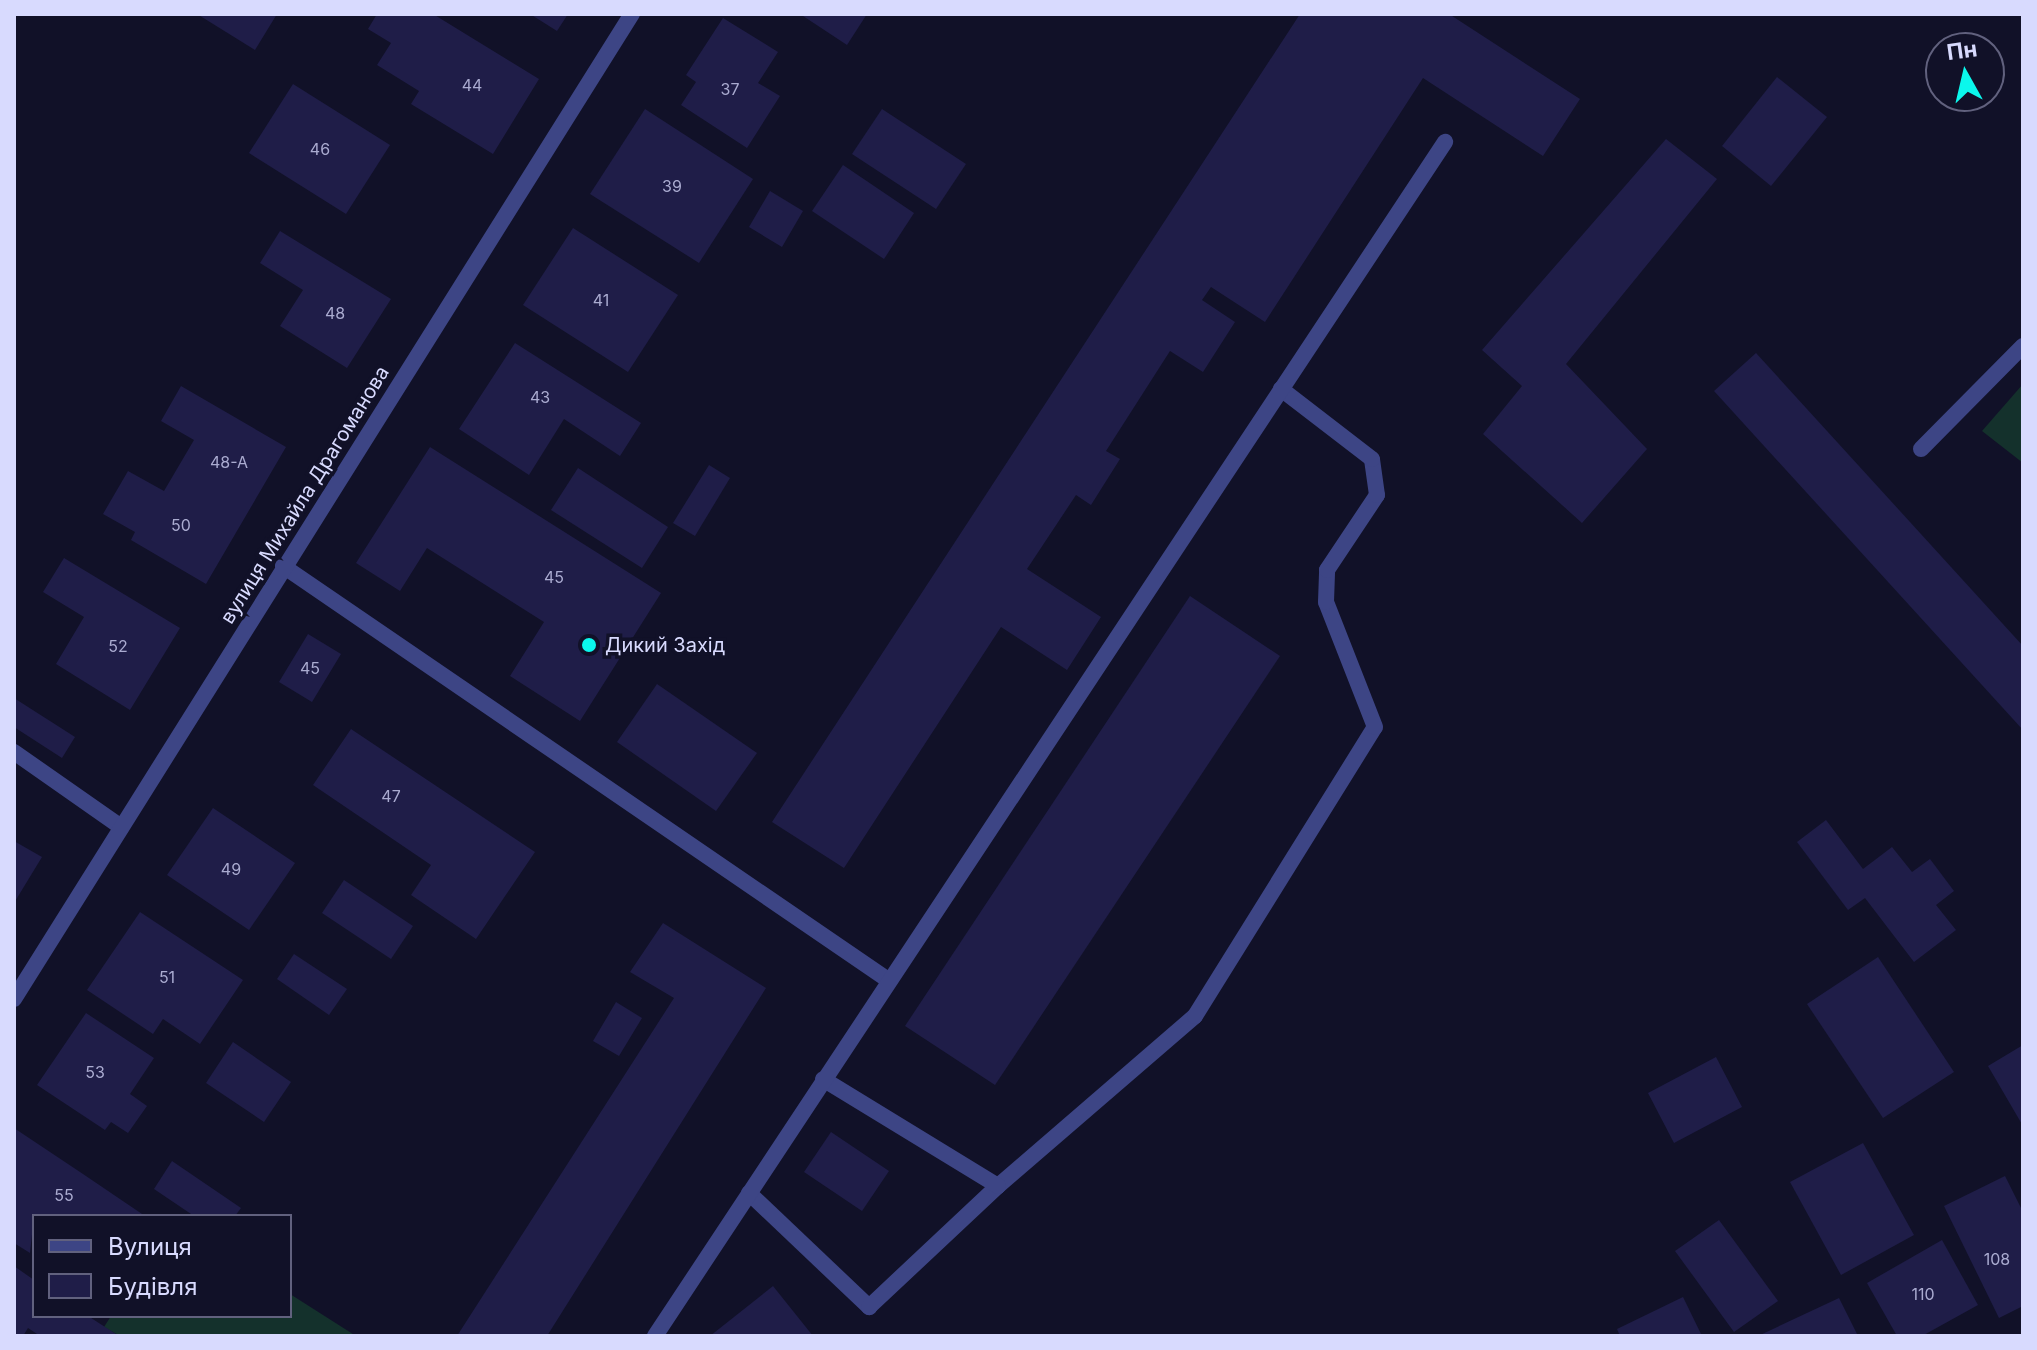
<!DOCTYPE html>
<meta charset="utf-8">
<style>
body{margin:0}
#map{position:relative;width:2037px;height:1350px;overflow:hidden;background:#111128;font-family:Inter,sans-serif}
div>[style]{position:absolute}
.green>*{inset:0;background:#14312c}
.building>*{inset:0;background:#1f1d48}
.service>*{height:16px;margin:-8px;padding:0 8px;transform-origin:8px;border-radius:8px;background:#3d4585}
.tertiary>*{height:16px;margin:-8px;padding:0 8px;transform-origin:8px;border-radius:8px;background:#3d4585}
.dots>*{width:22px;height:22px;translate:-50% -50%;box-sizing:border-box;border:4px solid #111128;border-radius:50%}
span{translate:-50% -50%;white-space:nowrap;text-align:center;line-height:1.15;-webkit-text-stroke:7px #111128;paint-order:stroke}
.number-label{font-size:16px;color:#aaabd0}
.number-label span{-webkit-text-stroke-width:0}
.street-label{font-size:20px;color:#d8dafe}
.poi-label{font-size:20px;color:#d8dafe}
.left{translate:0 -50%;text-align:left}
.frame{position:absolute;inset:0;border:16px solid #d8dafe;pointer-events:none}
.legend{position:absolute;left:32px;top:1214px;width:260px;height:104px;box-sizing:border-box;background:#111128;border:2px solid #61617e;margin:0;padding:10px 14px;list-style:none;font-size:24px;color:#d8dafe}
.legend li{display:flex;align-items:center;gap:16px;height:40px}
.legend b{width:40px;border:2px solid #61617e}
.north{position:absolute;left:1925px;top:32px;width:80px;height:80px;box-sizing:border-box;background:#111128;border:2px solid #61617e;border-radius:50%;rotate:352deg;font-size:22px;font-weight:700;line-height:32px;text-align:center;color:#d8dafe}
.north::after{content:'';display:block;margin:auto;width:28px;height:36px;background:#0bf7ec;clip-path:polygon(50% 0,100% 100%,50% 72%,0 100%)}
</style>
<div id="map">
<div class="green">
<div style="clip-path:polygon(2023px 384px,2023px 463px,1982px 431px)"></div>
<div style="clip-path:polygon(290px 1294px,356px 1336px,120px 1336px,104px 1327px,111px 1316px,290px 1316px)"></div>
</div>
<div class="building">
<div style="clip-path:polygon(197px 14px,277px 14px,255px 50px)"></div>
<div style="clip-path:polygon(377px 14px,433px 14px,539px 79px,493px 154px,411px 104px,419px 91px,377px 65px,391px 43px,368px 29px)"></div>
<div style="clip-path:polygon(530px 14px,568px 14px,557px 31px)"></div>
<div style="clip-path:polygon(800px 14px,867px 14px,847px 45px)"></div>
<div style="clip-path:polygon(1300px 14px,1449px 14px,1580px 99px,1543px 156px,1423px 78px,1265px 322px,1211px 287px,1202px 300px,1235px 322px,1203px 372px,1170px 351px,1106px 451px,1120px 459px,1091px 505px,1076px 495px,1027px 569px,1101px 617px,1067px 670px,1001px 627px,844px 868px,772px 822px)"></div>
<div style="clip-path:polygon(723px 18px,778px 52px,758px 83px,780px 96px,747px 148px,681px 105px,696px 82px,686px 75px)"></div>
<div style="clip-path:polygon(1777px 77px,1827px 117px,1771px 186px,1722px 146px)"></div>
<div style="clip-path:polygon(293px 84px,390px 145px,346px 214px,249px 153px)"></div>
<div style="clip-path:polygon(645px 109px,753px 179px,699px 263px,590px 194px)"></div>
<div style="clip-path:polygon(882px 109px,966px 164px,936px 209px,852px 154px)"></div>
<div style="clip-path:polygon(1666px 139px,1717px 179px,1566px 364px,1647px 449px,1582px 523px,1483px 434px,1522px 386px,1482px 350px)"></div>
<div style="clip-path:polygon(843px 165px,914px 213px,884px 259px,812px 211px)"></div>
<div style="clip-path:polygon(770px 191px,803px 211px,782px 247px,749px 227px)"></div>
<div style="clip-path:polygon(573px 228px,678px 295px,628px 372px,523px 305px)"></div>
<div style="clip-path:polygon(280px 231px,391px 299px,347px 368px,280px 326px,303px 290px,260px 263px)"></div>
<div style="clip-path:polygon(515px 343px,641px 423px,620px 456px,564px 419px,529px 475px,459px 429px)"></div>
<div style="clip-path:polygon(1756px 353px,2023px 646px,2023px 730px,1714px 391px)"></div>
<div style="clip-path:polygon(181px 386px,286px 447px,206px 584px,131px 540px,135px 532px,103px 514px,128px 471px,164px 491px,194px 440px,161px 421px)"></div>
<div style="clip-path:polygon(430px 447px,661px 593px,580px 721px,510px 676px,544px 622px,427px 548px,400px 591px,356px 563px)"></div>
<div style="clip-path:polygon(709px 465px,730px 478px,695px 536px,673px 523px)"></div>
<div style="clip-path:polygon(578px 468px,668px 527px,642px 568px,551px 510px)"></div>
<div style="clip-path:polygon(64px 558px,180px 628px,130px 710px,56px 664px,84px 617px,43px 592px)"></div>
<div style="clip-path:polygon(1190px 596px,1280px 656px,995px 1085px,905px 1026px)"></div>
<div style="clip-path:polygon(308px 634px,341px 654px,312px 702px,279px 682px)"></div>
<div style="clip-path:polygon(657px 684px,757px 753px,716px 811px,617px 742px)"></div>
<div style="clip-path:polygon(14px 698px,75px 737px,62px 758px,14px 727px)"></div>
<div style="clip-path:polygon(351px 729px,535px 852px,476px 939px,411px 895px,431px 865px,313px 785px)"></div>
<div style="clip-path:polygon(213px 808px,295px 863px,249px 930px,167px 875px)"></div>
<div style="clip-path:polygon(1826px 820px,1863px 869px,1892px 847px,1912px 872px,1930px 859px,1954px 891px,1936px 905px,1956px 930px,1914px 962px,1865px 898px,1848px 910px,1797px 842px)"></div>
<div style="clip-path:polygon(14px 841px,42px 857px,14px 903px)"></div>
<div style="clip-path:polygon(344px 880px,413px 926px,391px 959px,322px 913px)"></div>
<div style="clip-path:polygon(140px 912px,243px 980px,200px 1044px,163px 1019px,153px 1034px,87px 990px)"></div>
<div style="clip-path:polygon(663px 923px,766px 988px,547px 1336px,457px 1336px,674px 998px,630px 972px)"></div>
<div style="clip-path:polygon(294px 954px,347px 989px,329px 1015px,277px 979px)"></div>
<div style="clip-path:polygon(1878px 957px,1954px 1072px,1883px 1118px,1807px 1004px)"></div>
<div style="clip-path:polygon(616px 1002px,642px 1018px,619px 1056px,593px 1041px)"></div>
<div style="clip-path:polygon(86px 1013px,154px 1058px,130px 1094px,147px 1106px,128px 1133px,111px 1122px,105px 1130px,37px 1085px)"></div>
<div style="clip-path:polygon(233px 1042px,291px 1082px,264px 1122px,206px 1083px)"></div>
<div style="clip-path:polygon(2023px 1045px,2023px 1126px,1988px 1066px)"></div>
<div style="clip-path:polygon(1716px 1057px,1742px 1107px,1674px 1143px,1648px 1093px)"></div>
<div style="clip-path:polygon(14px 1128px,83px 1174px,145px 1216px,34px 1216px,30px 1253px,14px 1243px)"></div>
<div style="clip-path:polygon(831px 1132px,889px 1171px,862px 1211px,804px 1172px)"></div>
<div style="clip-path:polygon(1863px 1143px,1914px 1235px,1841px 1275px,1790px 1182px)"></div>
<div style="clip-path:polygon(172px 1161px,241px 1208px,235px 1216px,194px 1216px,154px 1189px)"></div>
<div style="clip-path:polygon(2005px 1176px,2023px 1212px,2023px 1306px,1999px 1318px,1944px 1206px)"></div>
<div style="clip-path:polygon(1719px 1220px,1778px 1301px,1734px 1332px,1675px 1251px)"></div>
<div style="clip-path:polygon(1942px 1240px,1978px 1305px,1922px 1336px,1897px 1336px,1867px 1283px)"></div>
<div style="clip-path:polygon(14px 1266px,34px 1280px,34px 1316px,88px 1316px,119px 1336px,40px 1336px,28px 1328px,23px 1336px,14px 1336px)"></div>
<div style="clip-path:polygon(773px 1286px,813px 1336px,710px 1336px)"></div>
<div style="clip-path:polygon(1683px 1297px,1702px 1336px,1620px 1336px,1617px 1329px)"></div>
<div style="clip-path:polygon(1839px 1298px,1858px 1336px,1758px 1336px)"></div>
</div>
<div class="service">
<div style="left:1921px;top:449px;width:145px;rotate:-45.3deg"></div>
<div style="left:283px;top:566px;width:733px;rotate:34.38deg"></div>
<div style="left:14px;top:752px;width:131px;rotate:35deg"></div>
<div style="left:998px;top:1186px;width:260px;rotate:-40.8deg"></div>
<div style="left:1195px;top:1016px;width:340px;rotate:-58.1deg"></div>
<div style="left:1375px;top:727px;width:134px;rotate:-111.4deg"></div>
<div style="left:1326px;top:602px;width:32px;rotate:-88deg"></div>
<div style="left:1327px;top:570px;width:90px;rotate:-56.3deg"></div>
<div style="left:1377px;top:495px;width:36px;rotate:-98deg"></div>
<div style="left:1372px;top:459px;width:115px;rotate:-142.4deg"></div>
<div style="left:749px;top:1193px;width:166px;rotate:43.5deg"></div>
<div style="left:869px;top:1307px;width:177px;rotate:-43.2deg"></div>
<div style="left:998px;top:1186px;width:205px;rotate:-148.6deg"></div>
<div style="left:655px;top:1336px;width:1432px;rotate:-56.51deg"></div>
</div>
<div class="tertiary">
<div style="left:14px;top:999px;width:1163px;rotate:-57.9deg"></div>
</div>
<div class="dots">
<div style="left:589px;top:645px;background:#0bf7ec"></div>
</div>
<div class="number-label">
<span style="left:472px;top:85px">44</span>
<span style="left:730px;top:89px">37</span>
<span style="left:320px;top:149px">46</span>
<span style="left:672px;top:186px">39</span>
<span style="left:601px;top:300px">41</span>
<span style="left:335px;top:313px">48</span>
<span style="left:540px;top:397px">43</span>
<span style="left:229px;top:462px">48-А</span>
<span style="left:181px;top:525px">50</span>
<span style="left:554px;top:577px">45</span>
<span style="left:118px;top:646px">52</span>
<span style="left:310px;top:668px">45</span>
<span style="left:391px;top:796px">47</span>
<span style="left:231px;top:869px">49</span>
<span style="left:167px;top:977px">51</span>
<span style="left:95px;top:1072px">53</span>
<span style="left:64px;top:1195px">55</span>
<span style="left:1997px;top:1259px">108</span>
<span style="left:1923px;top:1294px">110</span>
</div>
<div class="street-label">
<span style="left:305px;top:495px;rotate:-58deg">вулиця Михайла Драгоманова</span>
</div>
<div class="poi-label">
<span class="left" style="left:605px;top:645px">Дикий Захід</span>
</div>
<div class="frame"></div>
<ul class="legend">
<li><b style="height:10px;background:#3d4585"></b>Вулиця</li>
<li><b style="height:22px;background:#1f1d48"></b>Будівля</li>
</ul>
<div class="north">Пн</div>
</div>
